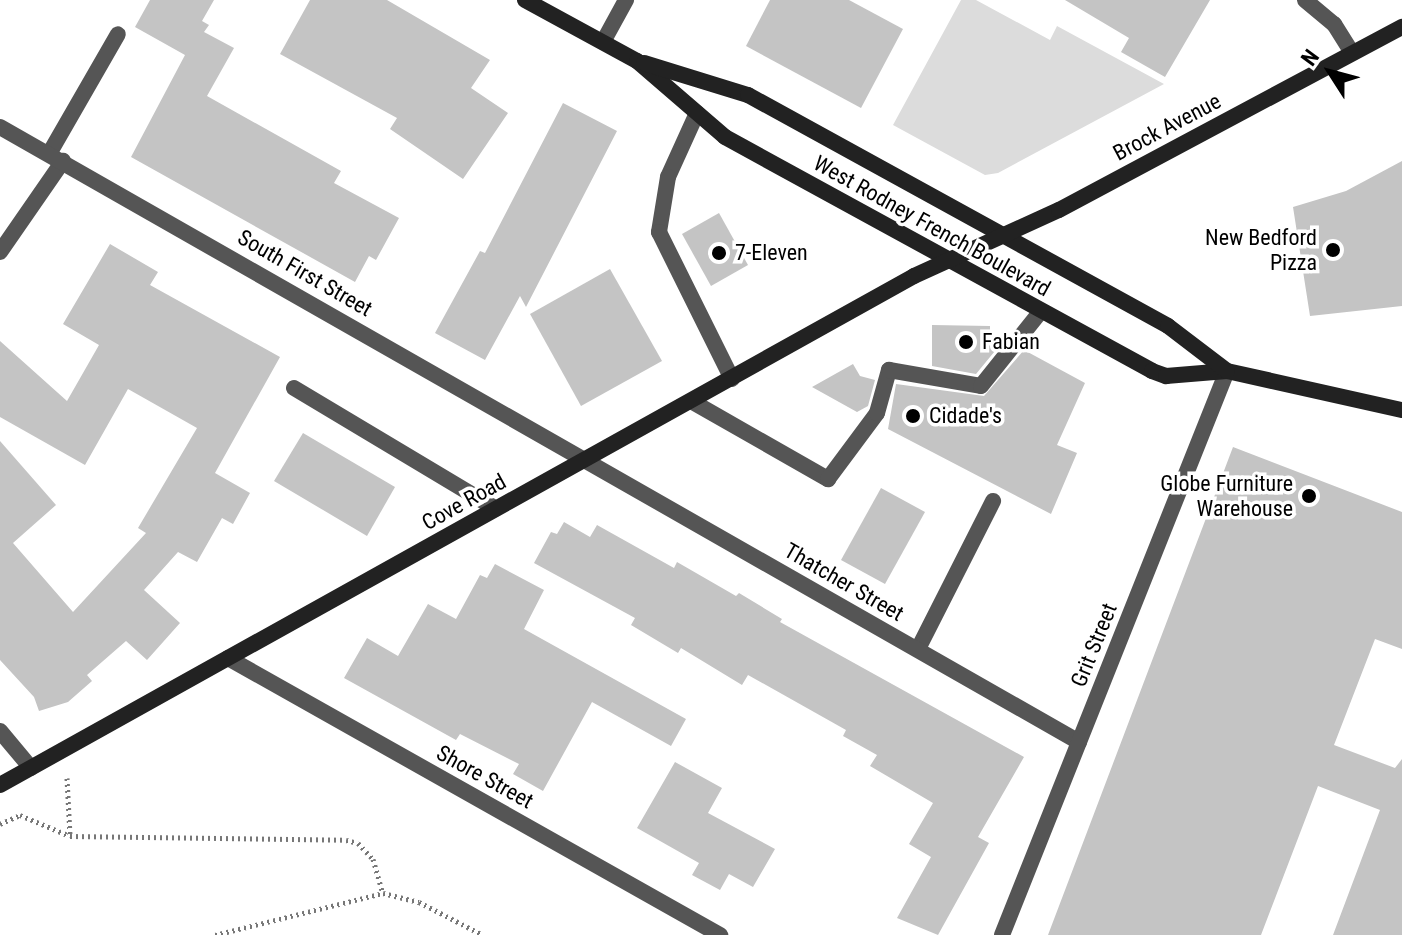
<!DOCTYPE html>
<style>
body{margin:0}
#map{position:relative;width:1402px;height:935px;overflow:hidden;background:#fff;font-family:"Roboto Condensed",sans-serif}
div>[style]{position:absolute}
.green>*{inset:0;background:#dcdcdc}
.building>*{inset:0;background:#c4c4c4}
.path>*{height:5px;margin-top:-2.5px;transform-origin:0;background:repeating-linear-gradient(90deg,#777 0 2px,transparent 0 6px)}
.service>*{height:16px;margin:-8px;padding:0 8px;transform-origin:8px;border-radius:8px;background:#555}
.minor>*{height:16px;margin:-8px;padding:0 8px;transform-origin:8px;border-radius:8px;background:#555}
.secondary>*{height:16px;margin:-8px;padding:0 8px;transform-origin:8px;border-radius:8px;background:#222}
.dots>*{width:22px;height:22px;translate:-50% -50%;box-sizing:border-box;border:4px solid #fff;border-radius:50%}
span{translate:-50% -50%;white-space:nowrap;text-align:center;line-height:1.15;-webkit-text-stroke:7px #fff;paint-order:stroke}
.street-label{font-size:22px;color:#000}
.poi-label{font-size:22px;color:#000}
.right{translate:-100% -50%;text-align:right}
.left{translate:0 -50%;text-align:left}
.north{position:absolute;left:1290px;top:32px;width:80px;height:80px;-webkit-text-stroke:6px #fff;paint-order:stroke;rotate:306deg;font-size:22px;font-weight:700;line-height:32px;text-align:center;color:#000}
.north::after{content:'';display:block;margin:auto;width:28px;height:36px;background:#000;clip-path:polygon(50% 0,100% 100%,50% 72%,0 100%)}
</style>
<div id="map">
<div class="green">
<div style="clip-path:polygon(961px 0,976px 0,1050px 40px,1057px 26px,1164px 84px,998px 173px,985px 175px,893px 125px)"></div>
</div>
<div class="building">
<div style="clip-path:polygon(150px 0,214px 0,202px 21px,209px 25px,204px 32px,234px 48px,207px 96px,341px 171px,334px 183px,399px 218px,376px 260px,369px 256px,355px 282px,131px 157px,185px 55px,135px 27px)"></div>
<div style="clip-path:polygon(310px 0,387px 0,490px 60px,471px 88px,508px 113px,463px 179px,390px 129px,397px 118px,280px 54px)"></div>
<div style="clip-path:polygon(770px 0,849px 0,903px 29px,861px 108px,746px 46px)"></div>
<div style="clip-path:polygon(1065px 0,1210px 0,1165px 77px,1121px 52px,1129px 38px)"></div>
<div style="clip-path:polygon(563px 103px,617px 131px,526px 307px,520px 296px,485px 360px,435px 333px,480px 251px,485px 253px)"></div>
<div style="clip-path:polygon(1402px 161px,1402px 306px,1310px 316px,1293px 207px,1346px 191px)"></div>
<div style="clip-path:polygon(719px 213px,748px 265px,711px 286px,682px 234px)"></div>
<div style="clip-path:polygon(110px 244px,158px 272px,150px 285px,280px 357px,215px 473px,250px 493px,233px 524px,222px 518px,197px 562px,178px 552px,144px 590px,180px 623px,147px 660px,126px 641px,87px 675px,92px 681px,68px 702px,39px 711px,34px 697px,0 660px,0 441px,56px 505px,13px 543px,73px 612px,146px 533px,138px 528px,197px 428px,128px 389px,85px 465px,0 417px,0 341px,67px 401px,99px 345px,63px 324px)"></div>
<div style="clip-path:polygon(610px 269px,662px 361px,581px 406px,530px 314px)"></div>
<div style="clip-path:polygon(932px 325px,990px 326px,990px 332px,1004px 340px,976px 374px,932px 366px)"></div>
<div style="clip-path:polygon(1024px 350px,1085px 383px,1057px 445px,1077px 453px,1051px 514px,888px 429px,896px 384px,984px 396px)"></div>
<div style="clip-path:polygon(853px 364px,860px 376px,875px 380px,868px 406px,857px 412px,812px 387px)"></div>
<div style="clip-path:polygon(303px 433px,395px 487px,367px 536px,274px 481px)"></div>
<div style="clip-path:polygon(1233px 447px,1402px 512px,1402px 649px,1375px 639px,1334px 745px,1395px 768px,1402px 759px,1402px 935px,1333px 935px,1380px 810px,1318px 786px,1261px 935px,1048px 935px)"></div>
<div style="clip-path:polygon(881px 488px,925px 512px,885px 584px,841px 560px)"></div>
<div style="clip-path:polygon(564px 522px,590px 537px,597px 525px,674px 568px,677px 562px,736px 596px,739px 593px,782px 619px,780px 622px,1024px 757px,978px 837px,989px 843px,938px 935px,897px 918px,931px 857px,909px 844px,933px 803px,870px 766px,877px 755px,843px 736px,846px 730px,748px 675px,742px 685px,681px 648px,678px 653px,631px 625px,635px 618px,534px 563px,551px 532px,557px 534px)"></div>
<div style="clip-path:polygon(495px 564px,544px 590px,524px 629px,686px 719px,671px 746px,592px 702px,543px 791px,513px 774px,519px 764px,460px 734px,456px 740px,344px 678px,367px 638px,398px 656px,428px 604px,456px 619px,480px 575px,487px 578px)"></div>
<div style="clip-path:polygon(675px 762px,722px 788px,708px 813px,775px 849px,753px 887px,729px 874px,720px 890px,692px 875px,699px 863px,637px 828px)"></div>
</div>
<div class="path">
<div style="left:67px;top:778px;width:58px;rotate:87deg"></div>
<div style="left:0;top:824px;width:22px;rotate:-24deg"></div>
<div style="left:20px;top:815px;width:54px;rotate:22.8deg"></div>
<div style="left:70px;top:836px;width:276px;rotate:0.8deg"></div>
<div style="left:346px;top:840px;width:12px;rotate:14deg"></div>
<div style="left:358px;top:843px;width:22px;rotate:47deg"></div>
<div style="left:373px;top:859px;width:35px;rotate:74deg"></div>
<div style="left:215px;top:935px;width:173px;rotate:-14deg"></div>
<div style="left:383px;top:893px;width:37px;rotate:14deg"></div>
<div style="left:419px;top:902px;width:72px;rotate:27.3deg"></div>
</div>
<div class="service">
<div style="left:697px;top:113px;width:70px;rotate:114.4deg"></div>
<div style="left:668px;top:177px;width:56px;rotate:99.3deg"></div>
<div style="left:659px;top:232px;width:164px;rotate:63.6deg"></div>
<div style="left:49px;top:154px;width:138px;rotate:-60.1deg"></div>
<div style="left:0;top:252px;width:111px;rotate:-55.3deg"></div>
<div style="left:294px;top:388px;width:235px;rotate:30.9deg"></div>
<div style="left:691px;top:401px;width:158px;rotate:29.7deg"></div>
<div style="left:828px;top:479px;width:82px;rotate:-53.4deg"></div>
<div style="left:877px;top:413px;width:45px;rotate:-74.4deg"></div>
<div style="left:889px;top:370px;width:93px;rotate:9.9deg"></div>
<div style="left:981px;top:386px;width:96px;rotate:-51.3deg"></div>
<div style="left:918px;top:649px;width:166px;rotate:-63.1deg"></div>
</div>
<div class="minor">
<div style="left:1305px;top:0;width:38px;rotate:40deg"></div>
<div style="left:1334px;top:24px;width:34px;rotate:58deg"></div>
<div style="left:603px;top:42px;width:48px;rotate:-61.3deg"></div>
<div style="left:0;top:127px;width:1242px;rotate:29.68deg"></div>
<div style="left:228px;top:658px;width:565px;rotate:29.38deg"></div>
<div style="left:0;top:731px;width:48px;rotate:50deg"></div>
<div style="left:1002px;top:935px;width:607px;rotate:-68.25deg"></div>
</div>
<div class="secondary">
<div style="left:525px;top:0;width:128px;rotate:28.6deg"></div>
<div style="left:637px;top:61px;width:116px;rotate:40.8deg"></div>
<div style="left:725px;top:137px;width:487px;rotate:28.7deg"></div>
<div style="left:1152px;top:371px;width:15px;rotate:20deg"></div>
<div style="left:1166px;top:376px;width:61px;rotate:-4.7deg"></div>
<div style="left:1227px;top:371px;width:179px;rotate:12.6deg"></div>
<div style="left:644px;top:63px;width:109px;rotate:17.1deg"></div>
<div style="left:748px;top:95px;width:479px;rotate:28.8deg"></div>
<div style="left:1168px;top:326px;width:74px;rotate:37.3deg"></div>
<div style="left:0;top:785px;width:1046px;rotate:-29.11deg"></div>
<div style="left:914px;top:276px;width:159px;rotate:-24.5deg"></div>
<div style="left:1059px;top:210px;width:389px;rotate:-28.1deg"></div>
</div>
<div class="dots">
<div style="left:1333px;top:250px;background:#000"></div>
<div style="left:719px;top:253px;background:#000"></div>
<div style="left:966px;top:342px;background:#000"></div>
<div style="left:913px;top:416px;background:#000"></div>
<div style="left:1309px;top:496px;background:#000"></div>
</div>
<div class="street-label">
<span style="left:1167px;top:127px;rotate:-28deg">Brock Avenue</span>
<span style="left:932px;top:226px;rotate:29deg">West Rodney French Boulevard</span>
<span style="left:305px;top:273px;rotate:30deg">South First Street</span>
<span style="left:464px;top:502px;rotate:-29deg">Cove Road</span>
<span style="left:844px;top:582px;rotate:30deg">Thatcher Street</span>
<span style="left:1094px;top:645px;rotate:-68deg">Grit Street</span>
<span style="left:485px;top:777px;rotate:29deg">Shore Street</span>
</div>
<div class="poi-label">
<span class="right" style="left:1317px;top:250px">New Bedford<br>Pizza</span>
<span class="left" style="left:735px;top:253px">7-Eleven</span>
<span class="left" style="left:982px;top:342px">Fabian</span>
<span class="left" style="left:929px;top:416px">Cidade's</span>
<span class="right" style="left:1293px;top:496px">Globe Furniture<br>Warehouse</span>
</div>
<div class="north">N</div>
</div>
